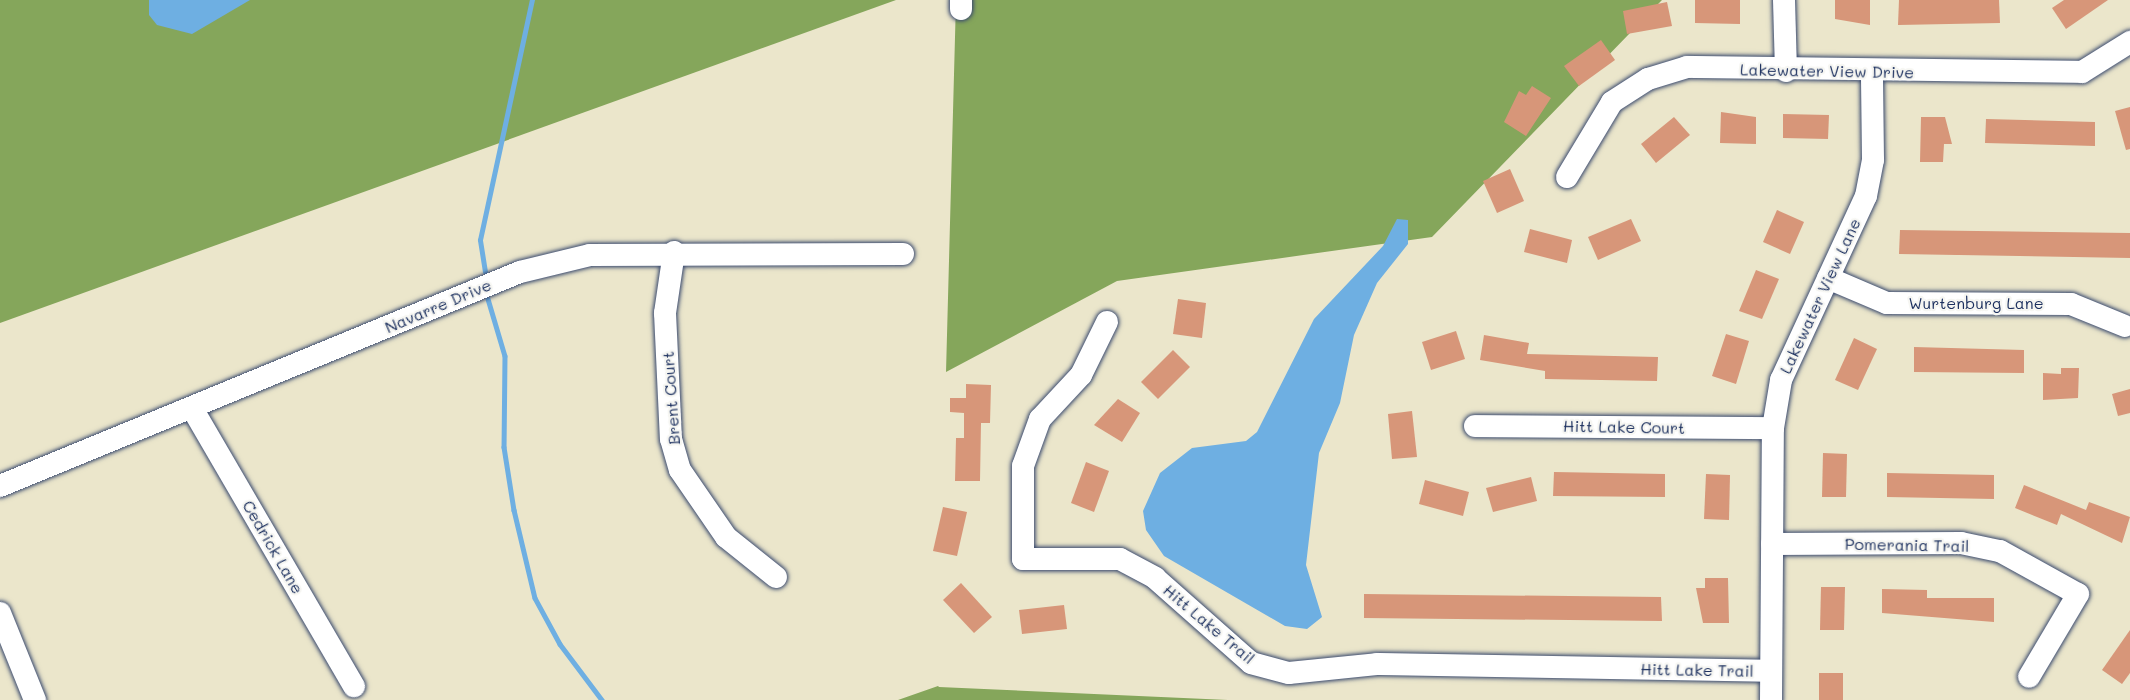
<!DOCTYPE html>
<style>
body{margin:0}
#map{position:relative;width:2130px;height:700px;overflow:hidden;background:#ebe6cb;font-family:Mali,sans-serif}
div>[style]{position:absolute}
.forest>*{inset:0;background:#85a65b}
.water>*{inset:0;background:#6eafe2}
.stream>*{height:4.5px;margin:-2.25px;padding:0 2.25px;transform-origin:2.25px;border-radius:2.25px;background:#6eafe2}
.building>*{inset:0;background:#d79679}
.roads{filter:drop-shadow(0 0 2px #3a4a6e) drop-shadow(0 0 2px #3a4a6e)}
.minor>*{height:22px;margin:-11px;padding:0 11px;transform-origin:11px;border-radius:11px;background:#fff}
span{translate:-50% -50%;white-space:nowrap;text-align:center;line-height:1.15;-webkit-text-stroke:4.5px #f6f6f2;paint-order:stroke}
.street-label{font-size:16px;color:#1b2f5e}
</style>
<div id="map">
<div class="forest">
<div style="clip-path:polygon(0 0,896px 0,0 323px)"></div>
<div style="clip-path:polygon(956px 0,1662px 0,1432px 237px,1117px 281px,946px 372px)"></div>
<div style="clip-path:polygon(938px 686px,939px 687px,1228px 700px,898px 700px)"></div>
</div>
<div class="water">
<div style="clip-path:polygon(149px 0,250px 0,192px 34px,157px 25px,149px 15px)"></div>
<div style="clip-path:polygon(1397px 219px,1408px 220px,1408px 244px,1377px 283px,1354px 335px,1340px 403px,1319px 453px,1306px 565px,1322px 617px,1307px 629px,1285px 626px,1164px 556px,1146px 530px,1143px 511px,1160px 473px,1192px 448px,1246px 441px,1257px 432px,1314px 319px,1383px 246px)"></div>
</div>
<div class="stream">
<div style="left:485px;top:272px;width:32px;rotate:-99deg"></div>
<div style="left:480px;top:240px;width:246px;rotate:-77.8deg"></div>
<div style="left:488px;top:299px;width:59px;rotate:73.4deg"></div>
<div style="left:505px;top:356px;width:91px;rotate:90.6deg"></div>
<div style="left:504px;top:447px;width:64px;rotate:81deg"></div>
<div style="left:514px;top:510px;width:90px;rotate:76.6deg"></div>
<div style="left:535px;top:598px;width:52px;rotate:61.5deg"></div>
<div style="left:560px;top:644px;width:70px;rotate:53.1deg"></div>
</div>
<div class="building">
<div style="clip-path:polygon(1695px 0,1740px 0,1740px 24px,1695px 23px)"></div>
<div style="clip-path:polygon(1835px 0,1870px 0,1870px 25px,1835px 19px)"></div>
<div style="clip-path:polygon(1899px 0,1999px 0,2000px 23px,1898px 25px)"></div>
<div style="clip-path:polygon(2064px 0,2108px 0,2066px 29px,2052px 8px)"></div>
<div style="clip-path:polygon(1667px 2px,1672px 26px,1627px 34px,1623px 11px)"></div>
<div style="clip-path:polygon(1601px 40px,1615px 60px,1579px 86px,1564px 66px)"></div>
<div style="clip-path:polygon(1532px 86px,1551px 98px,1526px 136px,1504px 122px,1519px 91px,1526px 95px)"></div>
<div style="clip-path:polygon(2130px 107px,2130px 149px,2126px 150px,2115px 111px)"></div>
<div style="clip-path:polygon(1721px 112px,1756px 117px,1756px 144px,1720px 143px)"></div>
<div style="clip-path:polygon(1783px 114px,1829px 115px,1828px 139px,1783px 138px)"></div>
<div style="clip-path:polygon(1674px 117px,1690px 135px,1656px 163px,1641px 144px)"></div>
<div style="clip-path:polygon(1921px 117px,1945px 117px,1952px 144px,1944px 144px,1943px 162px,1920px 162px)"></div>
<div style="clip-path:polygon(1986px 119px,2095px 122px,2095px 146px,1985px 143px)"></div>
<div style="clip-path:polygon(1510px 169px,1524px 201px,1497px 213px,1483px 181px)"></div>
<div style="clip-path:polygon(1777px 210px,1804px 222px,1790px 254px,1763px 242px)"></div>
<div style="clip-path:polygon(1631px 219px,1641px 241px,1598px 260px,1588px 237px)"></div>
<div style="clip-path:polygon(1530px 229px,1572px 240px,1567px 263px,1524px 252px)"></div>
<div style="clip-path:polygon(1900px 230px,2130px 233px,2130px 258px,1899px 254px)"></div>
<div style="clip-path:polygon(1756px 270px,1779px 279px,1762px 319px,1739px 311px)"></div>
<div style="clip-path:polygon(1178px 299px,1206px 303px,1202px 338px,1173px 334px)"></div>
<div style="clip-path:polygon(1456px 331px,1465px 359px,1431px 370px,1422px 342px)"></div>
<div style="clip-path:polygon(1726px 334px,1749px 341px,1736px 384px,1712px 376px)"></div>
<div style="clip-path:polygon(1484px 335px,1529px 343px,1527px 354px,1658px 357px,1657px 381px,1545px 379px,1545px 371px,1480px 360px)"></div>
<div style="clip-path:polygon(1854px 338px,1877px 349px,1858px 390px,1835px 380px)"></div>
<div style="clip-path:polygon(1914px 347px,2024px 350px,2024px 373px,1914px 372px)"></div>
<div style="clip-path:polygon(1173px 350px,1190px 367px,1158px 399px,1141px 382px)"></div>
<div style="clip-path:polygon(2061px 368px,2079px 368px,2078px 398px,2043px 400px,2043px 373px,2061px 374px)"></div>
<div style="clip-path:polygon(966px 384px,991px 385px,990px 423px,981px 423px,980px 481px,955px 481px,956px 438px,964px 438px,964px 413px,950px 412px,950px 398px,966px 398px)"></div>
<div style="clip-path:polygon(2130px 389px,2130px 413px,2118px 416px,2112px 394px)"></div>
<div style="clip-path:polygon(1118px 399px,1140px 413px,1122px 442px,1094px 425px)"></div>
<div style="clip-path:polygon(1412px 411px,1417px 457px,1392px 459px,1388px 414px)"></div>
<div style="clip-path:polygon(1823px 453px,1847px 454px,1846px 497px,1822px 497px)"></div>
<div style="clip-path:polygon(1086px 462px,1109px 471px,1094px 512px,1071px 503px)"></div>
<div style="clip-path:polygon(1554px 472px,1665px 474px,1665px 497px,1553px 496px)"></div>
<div style="clip-path:polygon(1887px 473px,1994px 475px,1994px 499px,1887px 497px)"></div>
<div style="clip-path:polygon(1706px 474px,1730px 475px,1729px 520px,1704px 519px)"></div>
<div style="clip-path:polygon(1531px 477px,1537px 501px,1493px 512px,1486px 488px)"></div>
<div style="clip-path:polygon(1425px 480px,1469px 492px,1463px 516px,1419px 504px)"></div>
<div style="clip-path:polygon(2024px 485px,2086px 510px,2089px 502px,2130px 517px,2122px 543px,2061px 514px,2057px 525px,2015px 508px)"></div>
<div style="clip-path:polygon(943px 507px,967px 512px,957px 556px,933px 551px)"></div>
<div style="clip-path:polygon(1705px 578px,1728px 578px,1729px 623px,1703px 623px,1696px 588px,1705px 588px)"></div>
<div style="clip-path:polygon(961px 583px,992px 617px,974px 633px,943px 600px)"></div>
<div style="clip-path:polygon(1821px 587px,1845px 587px,1844px 630px,1820px 630px)"></div>
<div style="clip-path:polygon(1882px 589px,1927px 590px,1927px 598px,1994px 598px,1994px 622px,1882px 613px)"></div>
<div style="clip-path:polygon(1364px 594px,1661px 597px,1662px 621px,1364px 618px)"></div>
<div style="clip-path:polygon(1064px 605px,1067px 629px,1022px 634px,1019px 610px)"></div>
<div style="clip-path:polygon(2130px 630px,2130px 673px,2122px 684px,2102px 670px)"></div>
<div style="clip-path:polygon(1819px 673px,1843px 673px,1843px 700px,1819px 700px)"></div>
</div>
<div class="roads">
<div class="minor">
<div style="left:961px;top:0;width:9px;rotate:90deg"></div>
<div style="left:1784px;top:0;width:71px;rotate:88.4deg"></div>
<div style="left:1567px;top:177px;width:87px;rotate:-59deg"></div>
<div style="left:1612px;top:102px;width:43px;rotate:-32.6deg"></div>
<div style="left:1648px;top:79px;width:41px;rotate:-17.1deg"></div>
<div style="left:1687px;top:67px;width:395px;rotate:0.7deg"></div>
<div style="left:2082px;top:72px;width:57px;rotate:-32deg"></div>
<div style="left:674px;top:252px;width:62px;rotate:98.4deg"></div>
<div style="left:665px;top:313px;width:126px;rotate:87.3deg"></div>
<div style="left:671px;top:439px;width:32px;rotate:74deg"></div>
<div style="left:680px;top:470px;width:81px;rotate:55.5deg"></div>
<div style="left:726px;top:537px;width:64px;rotate:38.7deg"></div>
<div style="left:1828px;top:278px;width:64px;rotate:23deg"></div>
<div style="left:1887px;top:303px;width:184px;rotate:0.3deg"></div>
<div style="left:2071px;top:304px;width:58px;rotate:22.2deg"></div>
<div style="left:1107px;top:322px;width:59px;rotate:116.1deg"></div>
<div style="left:1081px;top:375px;width:60px;rotate:133deg"></div>
<div style="left:1040px;top:419px;width:50px;rotate:109.9deg"></div>
<div style="left:1023px;top:466px;width:93px;rotate:90deg"></div>
<div style="left:1023px;top:559px;width:97px"></div>
<div style="left:1120px;top:559px;width:40px;rotate:28deg"></div>
<div style="left:1155px;top:578px;width:128px;rotate:41.5deg"></div>
<div style="left:1251px;top:663px;width:39px;rotate:15deg"></div>
<div style="left:1289px;top:673px;width:88px;rotate:-5.8deg"></div>
<div style="left:1377px;top:664px;width:394px;rotate:1deg"></div>
<div style="left:192px;top:408px;width:322px;rotate:59.8deg"></div>
<div style="left:1475px;top:426px;width:298px;rotate:0.4deg"></div>
<div style="left:0;top:486px;width:562px;rotate:-22.37deg"></div>
<div style="left:520px;top:272px;width:72px;rotate:-13.7deg"></div>
<div style="left:590px;top:255px;width:313px;rotate:-0.2deg"></div>
<div style="left:1772px;top:544px;width:189px;rotate:-0.3deg"></div>
<div style="left:1961px;top:543px;width:40px;rotate:12deg"></div>
<div style="left:2000px;top:551px;width:89px;rotate:28.9deg"></div>
<div style="left:2078px;top:594px;width:96px;rotate:120.6deg"></div>
<div style="left:0;top:613px;width:94px;rotate:68.1deg"></div>
<div style="left:1771px;top:700px;width:272px;rotate:-89.6deg"></div>
<div style="left:1773px;top:428px;width:49px;rotate:-80.5deg"></div>
<div style="left:1781px;top:380px;width:203px;rotate:-65.2deg"></div>
<div style="left:1866px;top:196px;width:37px;rotate:-79deg"></div>
<div style="left:1873px;top:160px;width:87px;rotate:-90.7deg"></div>
</div>
</div>
<div class="street-label">
<span style="left:1827px;top:71px;rotate:1deg">Lakewater View Drive</span>
<span style="left:1820px;top:296px;rotate:-65deg">Lakewater View Lane</span>
<span style="left:1976px;top:303px">Wurtenburg Lane</span>
<span style="left:438px;top:306px;rotate:-23deg">Navarre Drive</span>
<span style="left:671px;top:398px;rotate:-94deg">Brent Court</span>
<span style="left:1624px;top:427px;rotate:1deg">Hitt Lake Court</span>
<span style="left:1907px;top:545px;rotate:1deg">Pomerania Trail</span>
<span style="left:273px;top:547px;rotate:60deg">Cedrick Lane</span>
<span style="left:1209px;top:624px;rotate:40deg">Hitt Lake Trail</span>
<span style="left:1697px;top:670px;rotate:1deg">Hitt Lake Trail</span>
</div>
</div>
